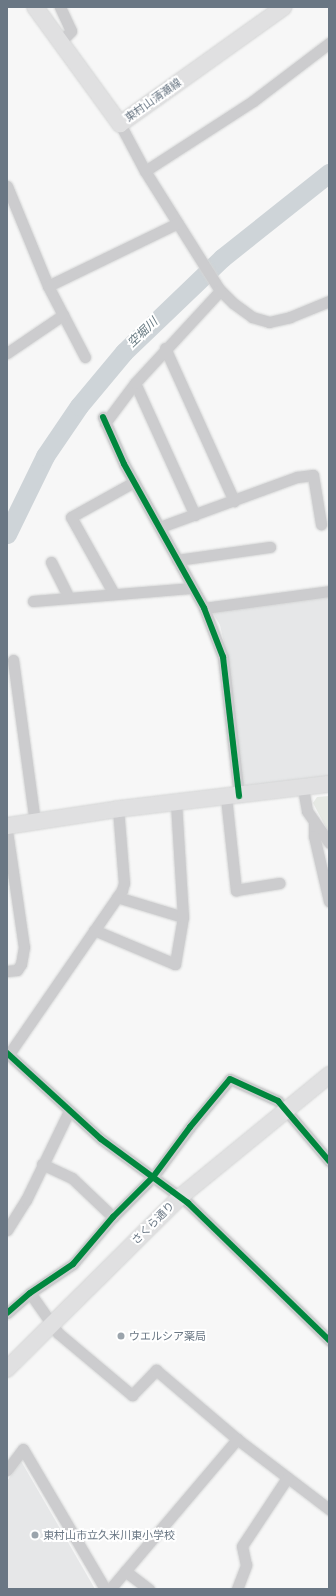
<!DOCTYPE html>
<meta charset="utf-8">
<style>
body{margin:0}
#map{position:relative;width:336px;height:1596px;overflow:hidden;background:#f7f7f7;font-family:"Space Grotesk","Noto Sans JP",sans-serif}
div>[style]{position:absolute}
.built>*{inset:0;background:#e6e7e8}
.green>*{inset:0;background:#e6e9e4}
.river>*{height:19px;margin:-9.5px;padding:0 9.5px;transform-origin:9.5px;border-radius:9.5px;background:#ced4d8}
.roads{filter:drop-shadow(0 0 1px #d4d5d5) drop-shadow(0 0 1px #d4d5d5)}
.street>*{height:11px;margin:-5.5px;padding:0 5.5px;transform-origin:5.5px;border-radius:5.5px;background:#ccccce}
.secondary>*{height:16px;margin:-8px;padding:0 8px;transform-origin:8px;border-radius:8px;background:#e0e0e1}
.cycleway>*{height:6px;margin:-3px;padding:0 3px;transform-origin:3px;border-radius:3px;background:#00873e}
.dots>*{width:11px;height:11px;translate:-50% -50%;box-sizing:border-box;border:2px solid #fff;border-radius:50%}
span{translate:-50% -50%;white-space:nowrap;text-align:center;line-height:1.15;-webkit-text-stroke:4px #fff;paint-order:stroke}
.street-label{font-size:11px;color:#6a7784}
.poi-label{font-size:11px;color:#6a7784}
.left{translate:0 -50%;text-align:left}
.water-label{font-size:12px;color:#65777f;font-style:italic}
.frame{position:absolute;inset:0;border:8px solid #6a7784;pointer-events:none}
</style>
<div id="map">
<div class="built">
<div style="clip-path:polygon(329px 595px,329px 778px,242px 788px,227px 656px,220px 625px,211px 610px)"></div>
<div style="clip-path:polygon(21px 1461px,95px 1589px,7px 1589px,7px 1481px)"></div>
</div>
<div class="green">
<div style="clip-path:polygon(329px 796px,329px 833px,313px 803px,317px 797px)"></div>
</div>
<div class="river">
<div style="left:7px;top:534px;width:87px;rotate:-64deg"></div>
<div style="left:45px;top:456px;width:60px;rotate:-55.8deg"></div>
<div style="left:79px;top:406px;width:70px;rotate:-50.2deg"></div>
<div style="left:124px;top:352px;width:136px;rotate:-43.8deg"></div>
<div style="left:222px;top:258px;width:137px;rotate:-38.5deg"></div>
</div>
<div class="roads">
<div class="street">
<div style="left:60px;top:7px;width:26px;rotate:65deg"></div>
<div style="left:71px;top:31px;width:16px;rotate:135deg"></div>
<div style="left:120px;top:124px;width:53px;rotate:62deg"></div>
<div style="left:145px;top:171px;width:139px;rotate:57.9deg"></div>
<div style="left:219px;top:289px;width:20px;rotate:45deg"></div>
<div style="left:233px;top:303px;width:24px;rotate:36deg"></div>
<div style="left:252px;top:317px;width:18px;rotate:16deg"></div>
<div style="left:269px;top:322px;width:22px;rotate:-13deg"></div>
<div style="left:290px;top:317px;width:42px;rotate:-22.3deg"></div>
<div style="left:145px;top:171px;width:129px;rotate:-32.9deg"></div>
<div style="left:253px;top:101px;width:96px;rotate:-37.3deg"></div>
<div style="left:7px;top:186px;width:108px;rotate:67.7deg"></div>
<div style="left:48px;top:286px;width:80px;rotate:62.5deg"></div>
<div style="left:48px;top:286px;width:144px;rotate:-25.9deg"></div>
<div style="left:165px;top:348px;width:168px;rotate:65.7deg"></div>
<div style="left:7px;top:353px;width:68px;rotate:-34.2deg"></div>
<div style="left:135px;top:383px;width:145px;rotate:65.6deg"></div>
<div style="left:103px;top:417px;width:51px;rotate:65.9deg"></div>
<div style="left:124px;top:464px;width:165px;rotate:60.9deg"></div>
<div style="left:204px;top:608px;width:53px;rotate:68.8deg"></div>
<div style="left:223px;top:657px;width:140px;rotate:83.4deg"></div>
<div style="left:105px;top:423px;width:50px;rotate:-53.1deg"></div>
<div style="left:135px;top:383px;width:125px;rotate:-47.3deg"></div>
<div style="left:160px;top:527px;width:146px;rotate:-20.1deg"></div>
<div style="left:297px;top:477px;width:16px;rotate:-7deg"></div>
<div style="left:313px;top:475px;width:50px;rotate:80.7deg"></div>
<div style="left:177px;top:560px;width:94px;rotate:-8deg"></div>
<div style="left:51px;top:562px;width:40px;rotate:63.4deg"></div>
<div style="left:114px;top:594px;width:88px;rotate:-119.2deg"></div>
<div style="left:71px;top:517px;width:72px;rotate:-29.1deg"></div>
<div style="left:33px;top:601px;width:160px;rotate:-4.7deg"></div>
<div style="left:204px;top:608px;width:126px;rotate:-7.7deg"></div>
<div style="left:13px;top:660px;width:163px;rotate:82.3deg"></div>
<div style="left:303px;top:788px;width:23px;rotate:80deg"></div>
<div style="left:307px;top:811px;width:39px;rotate:55deg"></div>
<div style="left:226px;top:797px;width:94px;rotate:83.9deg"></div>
<div style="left:236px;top:890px;width:44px;rotate:-9.2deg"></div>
<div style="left:314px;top:824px;width:12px;rotate:90deg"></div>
<div style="left:314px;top:836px;width:67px;rotate:77deg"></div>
<div style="left:7px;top:831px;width:117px;rotate:81.7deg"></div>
<div style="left:24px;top:947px;width:17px;rotate:100deg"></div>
<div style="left:21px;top:964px;width:7px;rotate:124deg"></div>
<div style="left:17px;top:970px;width:10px;rotate:174deg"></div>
<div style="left:117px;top:897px;width:69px;rotate:16.9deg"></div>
<div style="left:94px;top:930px;width:88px;rotate:22.8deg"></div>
<div style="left:175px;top:964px;width:48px;rotate:-80.3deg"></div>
<div style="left:183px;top:917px;width:114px;rotate:-93.5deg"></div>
<div style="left:7px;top:1053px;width:127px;rotate:42.5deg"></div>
<div style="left:101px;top:1139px;width:108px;rotate:36.3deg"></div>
<div style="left:188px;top:1203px;width:197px;rotate:44.2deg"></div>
<div style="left:9px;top:1054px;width:199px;rotate:-55.4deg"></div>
<div style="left:122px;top:890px;width:7px;rotate:-74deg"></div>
<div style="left:124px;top:883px;width:74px;rotate:-94.6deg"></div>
<div style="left:42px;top:1164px;width:33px;rotate:25deg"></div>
<div style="left:72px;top:1178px;width:57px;rotate:43.6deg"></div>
<div style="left:7px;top:1230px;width:36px;rotate:-58deg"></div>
<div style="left:26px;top:1200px;width:99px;rotate:-64.2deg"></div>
<div style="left:30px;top:1293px;width:49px;rotate:55deg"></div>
<div style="left:58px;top:1333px;width:97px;rotate:40deg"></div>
<div style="left:132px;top:1395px;width:35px;rotate:-46deg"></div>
<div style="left:156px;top:1370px;width:106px;rotate:40.4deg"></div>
<div style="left:237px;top:1439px;width:116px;rotate:37.3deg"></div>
<div style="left:7px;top:1313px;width:30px;rotate:-41deg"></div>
<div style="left:30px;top:1293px;width:52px;rotate:-34deg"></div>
<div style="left:73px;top:1264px;width:62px;rotate:-49.6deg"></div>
<div style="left:113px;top:1217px;width:57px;rotate:-45deg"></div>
<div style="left:153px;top:1177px;width:62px;rotate:-53.5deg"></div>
<div style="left:190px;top:1127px;width:62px;rotate:-50.2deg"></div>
<div style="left:230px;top:1079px;width:53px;rotate:24.6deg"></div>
<div style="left:278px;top:1101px;width:79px;rotate:49.6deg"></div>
<div style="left:7px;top:1470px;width:26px;rotate:-53deg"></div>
<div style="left:23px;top:1449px;width:162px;rotate:59.6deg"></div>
<div style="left:125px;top:1571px;width:30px;rotate:37deg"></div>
<div style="left:110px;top:1589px;width:197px;rotate:-49.7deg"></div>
<div style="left:237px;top:1589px;width:26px;rotate:-69deg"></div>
<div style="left:246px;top:1565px;width:19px;rotate:-102deg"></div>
<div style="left:242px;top:1546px;width:82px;rotate:-56.5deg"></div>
</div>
<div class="secondary">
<div style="left:35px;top:7px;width:145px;rotate:54deg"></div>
<div style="left:120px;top:124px;width:201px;rotate:-35.5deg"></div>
<div style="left:7px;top:826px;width:112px;rotate:-8.7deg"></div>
<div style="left:118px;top:809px;width:212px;rotate:-6.8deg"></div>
<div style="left:7px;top:1369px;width:244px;rotate:-44.8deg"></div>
<div style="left:180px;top:1197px;width:193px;rotate:-39.3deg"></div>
</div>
</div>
<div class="cycleway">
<div style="left:103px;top:417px;width:51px;rotate:65.9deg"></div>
<div style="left:124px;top:464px;width:165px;rotate:60.9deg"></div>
<div style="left:204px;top:608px;width:53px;rotate:68.8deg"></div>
<div style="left:223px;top:657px;width:140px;rotate:83.4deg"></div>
<div style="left:7px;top:1053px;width:127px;rotate:42.5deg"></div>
<div style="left:101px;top:1139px;width:108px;rotate:36.3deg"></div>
<div style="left:188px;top:1203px;width:197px;rotate:44.2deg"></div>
<div style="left:7px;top:1313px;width:30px;rotate:-41deg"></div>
<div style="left:30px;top:1293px;width:52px;rotate:-34deg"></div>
<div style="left:73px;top:1264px;width:62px;rotate:-49.6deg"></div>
<div style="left:113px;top:1217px;width:57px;rotate:-45deg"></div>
<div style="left:153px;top:1177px;width:62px;rotate:-53.5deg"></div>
<div style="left:190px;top:1127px;width:62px;rotate:-50.2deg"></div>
<div style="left:230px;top:1079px;width:53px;rotate:24.6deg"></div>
<div style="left:278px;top:1101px;width:79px;rotate:49.6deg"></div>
</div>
<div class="dots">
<div style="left:121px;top:1336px;background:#9ba4ac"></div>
<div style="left:35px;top:1535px;background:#9ba4ac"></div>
</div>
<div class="street-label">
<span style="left:153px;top:100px;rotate:-35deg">東村山清瀬線</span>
<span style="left:153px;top:1223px;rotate:-45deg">さくら通り</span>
</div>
<div class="poi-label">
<span class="left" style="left:129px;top:1336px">ウエルシア薬局</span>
<span class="left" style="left:43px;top:1535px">東村山市立久米川東小学校</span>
</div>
<div class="water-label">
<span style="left:143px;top:333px;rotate:-44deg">空堀川</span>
</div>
<div class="frame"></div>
</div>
